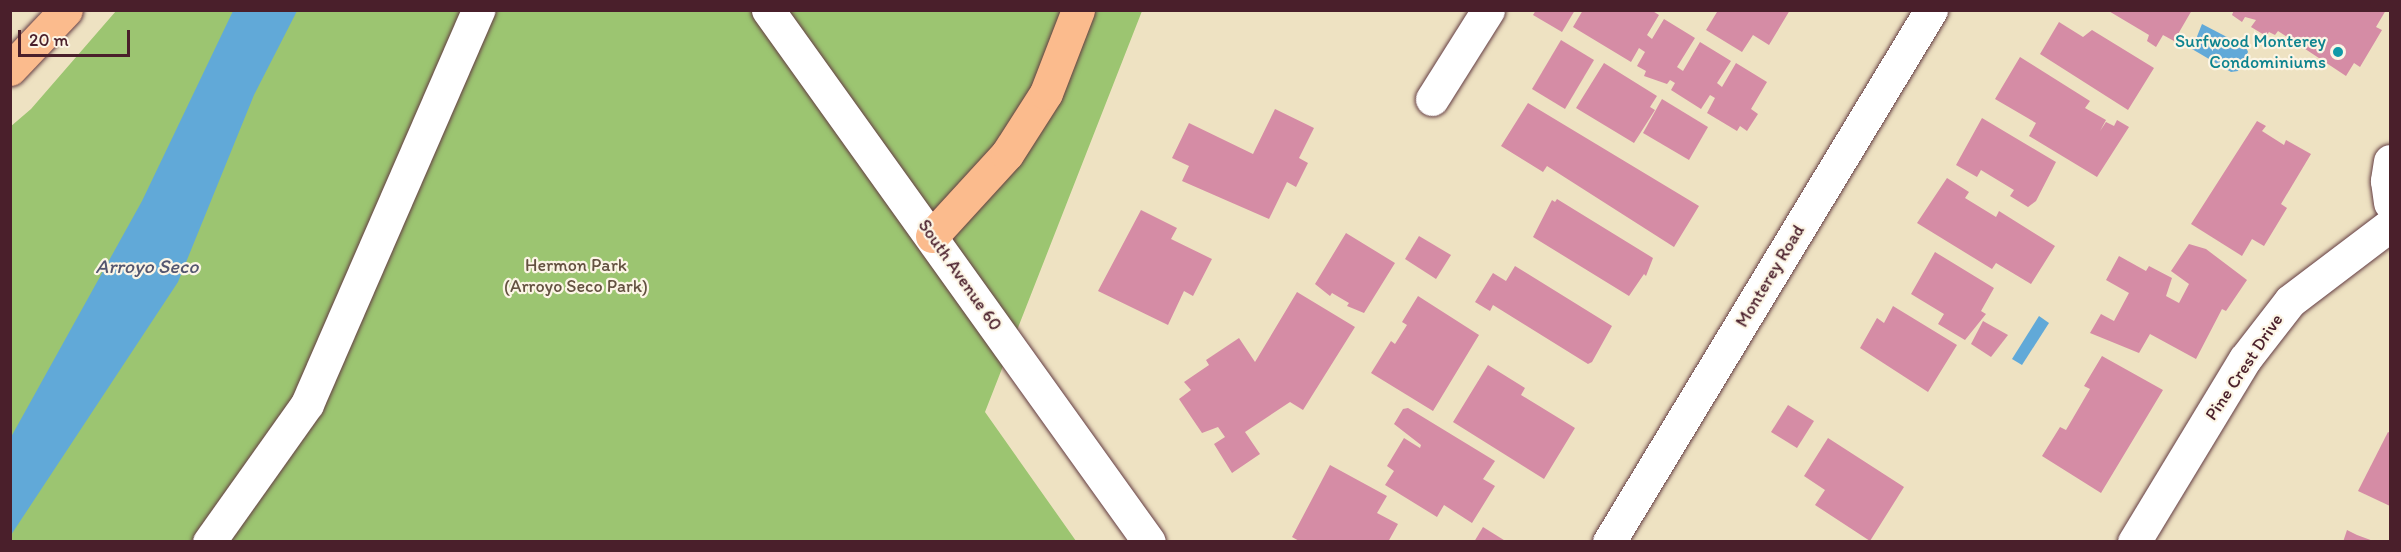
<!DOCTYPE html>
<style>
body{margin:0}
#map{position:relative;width:2401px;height:552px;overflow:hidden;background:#eee2c2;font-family:Itim,sans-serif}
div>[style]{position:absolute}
.green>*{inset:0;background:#9cc571}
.water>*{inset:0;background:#61a9d8}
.building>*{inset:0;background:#d58ca5}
.roads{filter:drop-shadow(0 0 2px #633c42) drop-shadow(0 0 2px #633c42)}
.minor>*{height:33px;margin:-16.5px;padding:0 16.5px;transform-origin:16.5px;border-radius:16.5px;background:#fff}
.highway>*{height:33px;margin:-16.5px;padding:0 16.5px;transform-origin:16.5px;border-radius:16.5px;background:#fbbb8d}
.dots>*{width:16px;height:16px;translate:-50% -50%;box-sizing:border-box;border:3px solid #fcf5e5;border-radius:50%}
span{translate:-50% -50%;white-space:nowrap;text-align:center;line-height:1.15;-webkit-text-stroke:4.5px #fcf5e5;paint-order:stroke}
.culture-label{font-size:18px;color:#0d838f}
.right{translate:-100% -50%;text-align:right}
.park-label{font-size:18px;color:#635140}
.street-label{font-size:18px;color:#4a1f2b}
.water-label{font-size:20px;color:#535670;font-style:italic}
.frame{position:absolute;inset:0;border:12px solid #4a1f2b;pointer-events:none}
.scale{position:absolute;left:18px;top:30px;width:112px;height:27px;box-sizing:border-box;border:3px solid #4a1f2b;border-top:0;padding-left:8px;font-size:18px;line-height:21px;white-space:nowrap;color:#4a1f2b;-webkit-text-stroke:4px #fcf5e5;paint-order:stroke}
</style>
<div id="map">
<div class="green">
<div style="clip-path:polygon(116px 11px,1142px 11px,985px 412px,1076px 541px,11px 541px,10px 127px,31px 109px)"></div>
</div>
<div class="water">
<div style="clip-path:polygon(233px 11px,297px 11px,254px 95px,178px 282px,11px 535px,11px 437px,142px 201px)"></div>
<div style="clip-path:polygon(2202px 24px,2246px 47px,2248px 52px,2238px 71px,2231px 72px,2192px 49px)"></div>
<div style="clip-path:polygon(2039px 316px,2049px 323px,2022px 365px,2012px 359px)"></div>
</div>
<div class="building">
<div style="clip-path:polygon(1536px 10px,1575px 10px,1562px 32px,1533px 15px)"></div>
<div style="clip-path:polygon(1583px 10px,1651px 10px,1659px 15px,1647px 35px,1652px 39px,1664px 19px,1695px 38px,1677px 67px,1683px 71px,1700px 42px,1731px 61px,1717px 83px,1722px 87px,1736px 63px,1767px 82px,1751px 109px,1758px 114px,1747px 131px,1740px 126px,1737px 131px,1707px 113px,1715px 98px,1710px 95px,1701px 109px,1671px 90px,1675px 83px,1670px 80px,1667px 84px,1644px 76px,1646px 71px,1637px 66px,1645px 52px,1639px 48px,1631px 62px,1573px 27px)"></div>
<div style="clip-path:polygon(1714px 10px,1790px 10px,1769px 45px,1753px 35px,1742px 52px,1706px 30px,1717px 12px)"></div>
<div style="clip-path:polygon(2107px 10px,2192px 10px,2174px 41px,2163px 35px,2156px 47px,2147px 41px,2149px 35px)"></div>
<div style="clip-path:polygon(2234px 10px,2386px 10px,2376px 27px,2382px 30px,2360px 67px,2354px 63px,2346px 76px,2278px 31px,2275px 35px,2269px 32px,2266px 36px,2251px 27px,2256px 20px,2245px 17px,2242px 22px,2232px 15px)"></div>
<div style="clip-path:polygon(2059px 22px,2083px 37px,2092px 30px,2154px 68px,2128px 110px,2040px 54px)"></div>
<div style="clip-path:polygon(1561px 40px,1594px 60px,1565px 109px,1532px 89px)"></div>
<div style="clip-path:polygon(2020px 57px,2090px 101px,2085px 108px,2106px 120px,2100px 131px,2106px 122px,2114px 126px,2117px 120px,2129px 127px,2097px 177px,2029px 136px,2036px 123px,1995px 99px)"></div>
<div style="clip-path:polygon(1604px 63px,1657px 96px,1650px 107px,1655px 110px,1634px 143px,1576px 108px)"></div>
<div style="clip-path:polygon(1662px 99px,1708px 127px,1689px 160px,1643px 133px)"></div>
<div style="clip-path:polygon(1528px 103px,1699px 206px,1674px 247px,1547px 166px,1543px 172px,1501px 146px)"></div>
<div style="clip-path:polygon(1275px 109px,1314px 128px,1299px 158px,1308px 163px,1296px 187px,1287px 182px,1269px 219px,1182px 181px,1189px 166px,1172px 158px,1189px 123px,1253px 154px)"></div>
<div style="clip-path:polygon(1982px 118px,2056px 162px,2036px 201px,2028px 207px,2010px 196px,2014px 190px,1981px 170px,1977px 177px,1956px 165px)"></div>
<div style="clip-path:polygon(2257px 121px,2266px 126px,2262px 131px,2284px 145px,2286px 140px,2311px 154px,2281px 204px,2287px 208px,2264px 246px,2252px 239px,2242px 256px,2191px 224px)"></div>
<div style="clip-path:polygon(1947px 178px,1969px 192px,1965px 198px,1996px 217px,1999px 211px,2055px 246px,2031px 284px,1996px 263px,1992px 269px,1917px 223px)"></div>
<div style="clip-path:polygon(1557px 199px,1653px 258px,1646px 276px,1644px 274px,1629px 296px,1533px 237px,1552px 200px,1555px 202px)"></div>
<div style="clip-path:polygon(1141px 210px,1177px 228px,1171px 239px,1212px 259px,1193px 296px,1184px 291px,1168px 325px,1098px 291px)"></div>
<div style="clip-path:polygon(1346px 233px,1395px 263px,1364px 313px,1347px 306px,1349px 303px,1332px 293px,1330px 296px,1315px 284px)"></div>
<div style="clip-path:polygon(1419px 236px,1451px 255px,1436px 279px,1405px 259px)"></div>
<div style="clip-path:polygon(2189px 244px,2206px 249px,2247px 280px,2226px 311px,2222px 309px,2196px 359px,2150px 334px,2139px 353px,2090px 333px,2101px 314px,2114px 321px,2129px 293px,2106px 280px,2119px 256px,2146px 271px,2149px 266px,2172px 278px,2166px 296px,2179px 303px,2189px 284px,2171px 271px)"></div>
<div style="clip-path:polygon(1935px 252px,1994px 288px,1981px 311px,1986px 314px,1965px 340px,1938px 324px,1944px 314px,1911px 294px)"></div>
<div style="clip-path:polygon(1515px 266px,1612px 326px,1592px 362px,1588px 364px,1493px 305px,1490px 311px,1475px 302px,1493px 273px,1506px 281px)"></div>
<div style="clip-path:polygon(1297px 292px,1355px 327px,1303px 410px,1290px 402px,1245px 432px,1260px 454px,1232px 473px,1214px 444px,1225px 437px,1218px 427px,1202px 433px,1179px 399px,1191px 390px,1184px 382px,1209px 365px,1206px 360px,1239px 338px,1255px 362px)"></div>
<div style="clip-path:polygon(1418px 296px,1479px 335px,1433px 411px,1371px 373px,1391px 341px,1395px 344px,1407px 325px,1402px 322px)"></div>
<div style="clip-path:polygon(1893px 306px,1957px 345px,1928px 392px,1860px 348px,1877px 318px,1884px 323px)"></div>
<div style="clip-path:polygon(1983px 321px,2008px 335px,1991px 357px,1971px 344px)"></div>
<div style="clip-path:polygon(2102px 356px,2163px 390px,2101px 493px,2042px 456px,2060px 427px,2066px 430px,2090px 389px,2084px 386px)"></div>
<div style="clip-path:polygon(1488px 365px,1525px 388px,1521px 395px,1575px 428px,1544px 479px,1453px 422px)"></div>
<div style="clip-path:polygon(1788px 405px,1814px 421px,1797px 448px,1771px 432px)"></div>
<div style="clip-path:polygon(1408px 408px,1495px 461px,1483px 479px,1495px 486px,1472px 523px,1444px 505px,1437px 517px,1385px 485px,1394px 471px,1387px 466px,1404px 438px,1420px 448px,1421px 445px,1394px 424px,1403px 409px)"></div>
<div style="clip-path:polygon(2388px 432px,2390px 433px,2390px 506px,2358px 491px)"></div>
<div style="clip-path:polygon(1828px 438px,1904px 487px,1870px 541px,1815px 505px,1825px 490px,1804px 476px)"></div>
<div style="clip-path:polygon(1330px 465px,1387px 496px,1377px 513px,1398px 524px,1388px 542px,1301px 542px,1292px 537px)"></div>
<div style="clip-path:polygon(1483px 527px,1507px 542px,1474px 542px)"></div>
<div style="clip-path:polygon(2347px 530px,2357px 535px,2376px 542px,2343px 542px)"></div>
</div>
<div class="roads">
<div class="minor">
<div style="left:768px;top:10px;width:654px;rotate:54.39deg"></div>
<div style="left:1432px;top:99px;width:105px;rotate:-57.8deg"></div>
<div style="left:2390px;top:161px;width:20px;rotate:99deg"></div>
<div style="left:2387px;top:181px;width:22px;rotate:82deg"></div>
<div style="left:209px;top:542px;width:169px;rotate:-54.6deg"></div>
<div style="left:307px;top:404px;width:430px;rotate:-66.5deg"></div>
<div style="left:1609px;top:542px;width:622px;rotate:-58.82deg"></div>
<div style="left:2134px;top:542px;width:214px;rotate:-58.8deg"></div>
<div style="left:2245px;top:359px;width:73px;rotate:-52.2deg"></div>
<div style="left:2290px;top:301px;width:126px;rotate:-37.2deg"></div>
</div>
<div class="highway">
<div style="left:10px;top:69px;width:81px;rotate:-46.5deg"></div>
<div style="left:932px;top:236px;width:111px;rotate:-47.6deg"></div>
<div style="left:1007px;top:154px;width:72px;rotate:-57.4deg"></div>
<div style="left:1046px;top:93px;width:89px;rotate:-68.9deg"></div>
</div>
</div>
<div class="dots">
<div style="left:2338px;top:52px;background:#0f9aa8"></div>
</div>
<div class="culture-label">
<span class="right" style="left:2326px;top:52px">Surfwood Monterey<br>Condominiums</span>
</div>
<div class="park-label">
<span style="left:576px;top:276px">Hermon Park<br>(Arroyo Seco Park)</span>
</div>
<div class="street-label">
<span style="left:960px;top:275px;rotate:55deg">South Avenue 60</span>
<span style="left:1770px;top:276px;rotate:-59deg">Monterey Road</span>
<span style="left:2244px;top:367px;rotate:-56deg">Pine Crest Drive</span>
</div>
<div class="water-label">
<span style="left:147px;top:266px">Arroyo Seco</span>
</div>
<div class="frame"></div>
<div class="scale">20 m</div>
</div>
